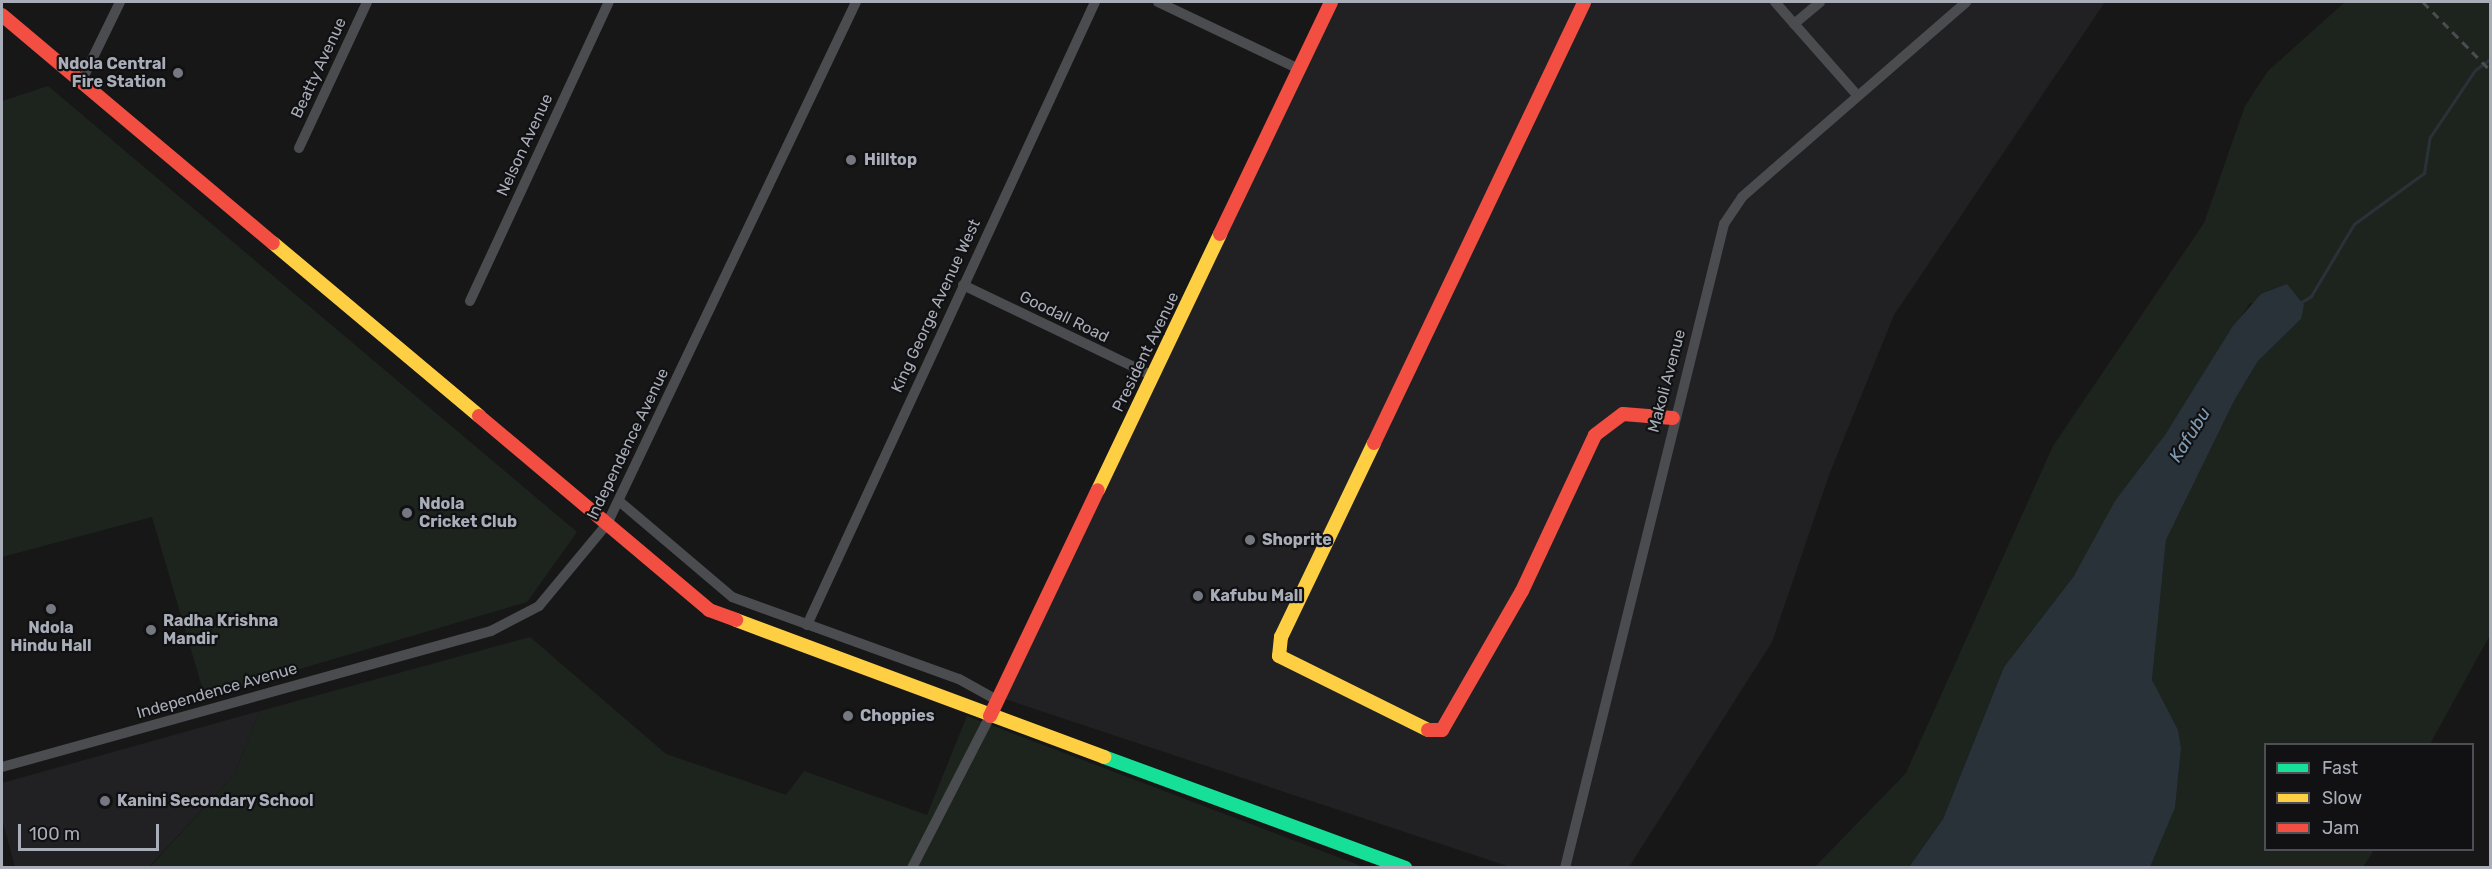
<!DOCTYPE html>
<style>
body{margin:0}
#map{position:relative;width:2492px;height:869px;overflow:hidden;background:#171717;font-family:Rubik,sans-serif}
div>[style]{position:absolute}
.built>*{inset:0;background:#212123}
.green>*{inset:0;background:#1d241e}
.water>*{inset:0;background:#2a3239}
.stream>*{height:3px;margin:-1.5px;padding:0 1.5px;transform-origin:1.5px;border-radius:1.5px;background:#2a3239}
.street>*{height:10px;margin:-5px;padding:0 5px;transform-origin:5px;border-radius:5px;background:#4b4c50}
.fast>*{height:14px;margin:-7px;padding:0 7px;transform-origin:7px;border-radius:7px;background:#16e098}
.slow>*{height:14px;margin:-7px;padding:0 7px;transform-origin:7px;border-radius:7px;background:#ffcf43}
.jam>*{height:14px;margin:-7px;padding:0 7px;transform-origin:7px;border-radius:7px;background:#f24e42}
.rail>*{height:3px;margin-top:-1.5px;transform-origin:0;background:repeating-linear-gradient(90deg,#4b4c4f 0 8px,transparent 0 14px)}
.dots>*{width:16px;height:16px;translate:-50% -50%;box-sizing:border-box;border:3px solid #111113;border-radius:50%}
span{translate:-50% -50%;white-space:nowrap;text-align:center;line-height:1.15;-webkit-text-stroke:4.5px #111113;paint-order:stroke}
.poi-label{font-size:16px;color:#a8adb8;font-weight:700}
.right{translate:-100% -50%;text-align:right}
.left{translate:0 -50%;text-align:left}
.street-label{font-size:16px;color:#a8adb8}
.water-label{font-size:18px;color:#7f9bb3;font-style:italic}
.frame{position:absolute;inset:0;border:3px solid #a8adb8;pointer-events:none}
.legend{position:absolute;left:2264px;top:743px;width:210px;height:108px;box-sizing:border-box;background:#111113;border:2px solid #4d4f55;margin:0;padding:8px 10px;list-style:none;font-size:18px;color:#a8adb8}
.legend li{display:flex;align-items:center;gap:12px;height:30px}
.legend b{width:30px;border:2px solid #4d4f55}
.scale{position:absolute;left:18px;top:824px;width:141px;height:27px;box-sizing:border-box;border:3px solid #a8adb8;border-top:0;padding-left:8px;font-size:18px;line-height:21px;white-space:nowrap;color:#a8adb8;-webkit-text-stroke:4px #111113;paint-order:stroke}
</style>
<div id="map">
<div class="built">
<div style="clip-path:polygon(1338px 2px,2105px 2px,1894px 315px,1829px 475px,1772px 642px,1629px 867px,1510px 867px,1005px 699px)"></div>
<div style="clip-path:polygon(260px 711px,234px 775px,149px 867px,15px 867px,2px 819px,2px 783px)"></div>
</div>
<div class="green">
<div style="clip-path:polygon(2345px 2px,2490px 2px,2490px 635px,2430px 744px,2266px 744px,2266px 850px,2374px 850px,2363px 867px,2150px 867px,2175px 808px,2181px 749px,2152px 680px,2166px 540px,2235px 399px,2258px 361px,2301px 319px,2250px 303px,2074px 576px,2004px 667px,1943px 819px,1909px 867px,1814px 868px,1906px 773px,2053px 446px,2204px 223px,2245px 106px,2268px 71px)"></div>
<div style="clip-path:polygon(48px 86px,577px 532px,527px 602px,205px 697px,152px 517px,2px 557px,2px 101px)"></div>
<div style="clip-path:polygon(530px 637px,666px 754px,786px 795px,804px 771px,927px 815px,967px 716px,1364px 867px,149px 868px,234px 775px,260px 711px)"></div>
</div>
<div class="water">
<div style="clip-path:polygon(2287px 284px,2304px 305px,2301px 319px,2258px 361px,2235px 399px,2166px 540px,2152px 680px,2178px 730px,2181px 749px,2175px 808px,2150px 867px,1909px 867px,1943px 819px,2004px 667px,2074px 576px,2115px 501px,2165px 435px,2233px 326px,2261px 294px)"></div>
</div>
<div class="stream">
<div style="left:2300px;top:303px;width:13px;rotate:-32deg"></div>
<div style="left:2311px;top:296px;width:84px;rotate:-59.2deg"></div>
<div style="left:2354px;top:224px;width:87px;rotate:-36.1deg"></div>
<div style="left:2424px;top:173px;width:36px;rotate:-81deg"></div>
<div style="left:2430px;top:137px;width:81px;rotate:-56.1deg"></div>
<div style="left:2475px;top:70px;width:19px;rotate:-36deg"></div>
</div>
<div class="street">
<div style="left:1158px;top:2px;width:156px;rotate:25.4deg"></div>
<div style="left:1775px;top:2px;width:125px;rotate:48.6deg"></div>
<div style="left:1794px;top:24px;width:34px;rotate:-40deg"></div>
<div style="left:81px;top:82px;width:89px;rotate:-64deg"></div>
<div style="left:299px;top:148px;width:161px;rotate:-65deg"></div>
<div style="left:963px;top:285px;width:211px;rotate:25.6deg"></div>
<div style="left:470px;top:301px;width:330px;rotate:-65.1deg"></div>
<div style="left:619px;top:501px;width:148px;rotate:40.3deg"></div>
<div style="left:732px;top:597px;width:241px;rotate:19.9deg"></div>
<div style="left:959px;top:679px;width:43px;rotate:28.9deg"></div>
<div style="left:807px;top:625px;width:686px;rotate:-65.19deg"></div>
<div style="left:2px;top:767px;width:508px;rotate:-15.54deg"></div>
<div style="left:491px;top:631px;width:54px;rotate:-27.5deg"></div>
<div style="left:539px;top:606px;width:107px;rotate:-50.3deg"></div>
<div style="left:607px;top:524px;width:578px;rotate:-64.5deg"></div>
<div style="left:912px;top:868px;width:171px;rotate:-62.8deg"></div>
<div style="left:1565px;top:868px;width:663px;rotate:-76.13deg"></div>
<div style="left:1724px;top:224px;width:32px;rotate:-56deg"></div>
<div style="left:1742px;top:197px;width:297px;rotate:-41deg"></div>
</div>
<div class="fast">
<div style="left:1104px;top:757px;width:321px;rotate:20.2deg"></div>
</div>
<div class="slow">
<div style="left:273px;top:243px;width:269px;rotate:40deg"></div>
<div style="left:1374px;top:443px;width:215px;rotate:115.6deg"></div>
<div style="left:1281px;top:637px;width:19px;rotate:96deg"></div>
<div style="left:1279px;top:656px;width:166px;rotate:26.4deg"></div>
<div style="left:1098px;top:490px;width:284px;rotate:-64.5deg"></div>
<div style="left:736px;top:620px;width:393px;rotate:20.4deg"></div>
</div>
<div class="jam">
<div style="left:2px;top:15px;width:354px;rotate:40.1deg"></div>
<div style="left:1220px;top:234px;width:257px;rotate:-64.4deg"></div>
<div style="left:479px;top:416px;width:301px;rotate:40.1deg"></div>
<div style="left:709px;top:610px;width:29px;rotate:20deg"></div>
<div style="left:1374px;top:443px;width:488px;rotate:-64.5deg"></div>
<div style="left:990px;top:716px;width:250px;rotate:-64.5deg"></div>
<div style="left:1428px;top:730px;width:14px"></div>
<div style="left:1442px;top:730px;width:160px;rotate:-60.1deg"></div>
<div style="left:1522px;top:591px;width:172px;rotate:-64.9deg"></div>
<div style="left:1595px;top:435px;width:35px;rotate:-37deg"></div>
<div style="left:1623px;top:414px;width:50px;rotate:4.6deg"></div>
</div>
<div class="rail">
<div style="left:2423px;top:2px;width:95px;rotate:45.4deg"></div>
</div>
<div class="dots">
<div style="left:178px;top:73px;background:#757880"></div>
<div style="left:851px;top:160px;background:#757880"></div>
<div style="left:407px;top:513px;background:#757880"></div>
<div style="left:1250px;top:540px;background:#757880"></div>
<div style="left:1198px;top:596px;background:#757880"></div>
<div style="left:51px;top:609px;background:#757880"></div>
<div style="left:151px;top:630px;background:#757880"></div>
<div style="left:848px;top:716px;background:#757880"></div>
<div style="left:105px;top:801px;background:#757880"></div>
</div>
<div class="poi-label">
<span class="right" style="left:166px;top:73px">Ndola Central<br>Fire Station</span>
<span class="left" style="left:864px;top:160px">Hilltop</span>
<span class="left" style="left:419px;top:513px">Ndola<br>Cricket Club</span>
<span class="left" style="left:1262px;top:540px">Shoprite</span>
<span class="left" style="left:1210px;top:596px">Kafubu Mall</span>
<span class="left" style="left:163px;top:630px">Radha Krishna<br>Mandir</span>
<span style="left:51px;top:637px">Ndola<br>Hindu Hall</span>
<span class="left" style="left:860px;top:716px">Choppies</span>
<span class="left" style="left:117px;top:801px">Kanini Secondary School</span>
</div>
<div class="street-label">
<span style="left:319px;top:68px;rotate:-65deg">Beatty Avenue</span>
<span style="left:525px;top:145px;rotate:-65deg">Nelson Avenue</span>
<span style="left:936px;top:306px;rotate:-65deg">King George Avenue West</span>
<span style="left:1064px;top:317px;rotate:26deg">Goodall Road</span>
<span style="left:1146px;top:352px;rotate:-64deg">President Avenue</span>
<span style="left:1667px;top:381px;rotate:-75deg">Makoli Avenue</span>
<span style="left:628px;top:444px;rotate:-64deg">Independence Avenue</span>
<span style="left:217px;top:691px;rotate:-16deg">Independence Avenue</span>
</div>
<div class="water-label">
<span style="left:2190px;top:435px;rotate:-58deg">Kafubu</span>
</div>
<div class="frame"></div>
<ul class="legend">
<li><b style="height:8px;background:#16e098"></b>Fast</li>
<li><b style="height:8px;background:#ffcf43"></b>Slow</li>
<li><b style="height:8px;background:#f24e42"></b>Jam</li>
</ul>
<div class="scale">100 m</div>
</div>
